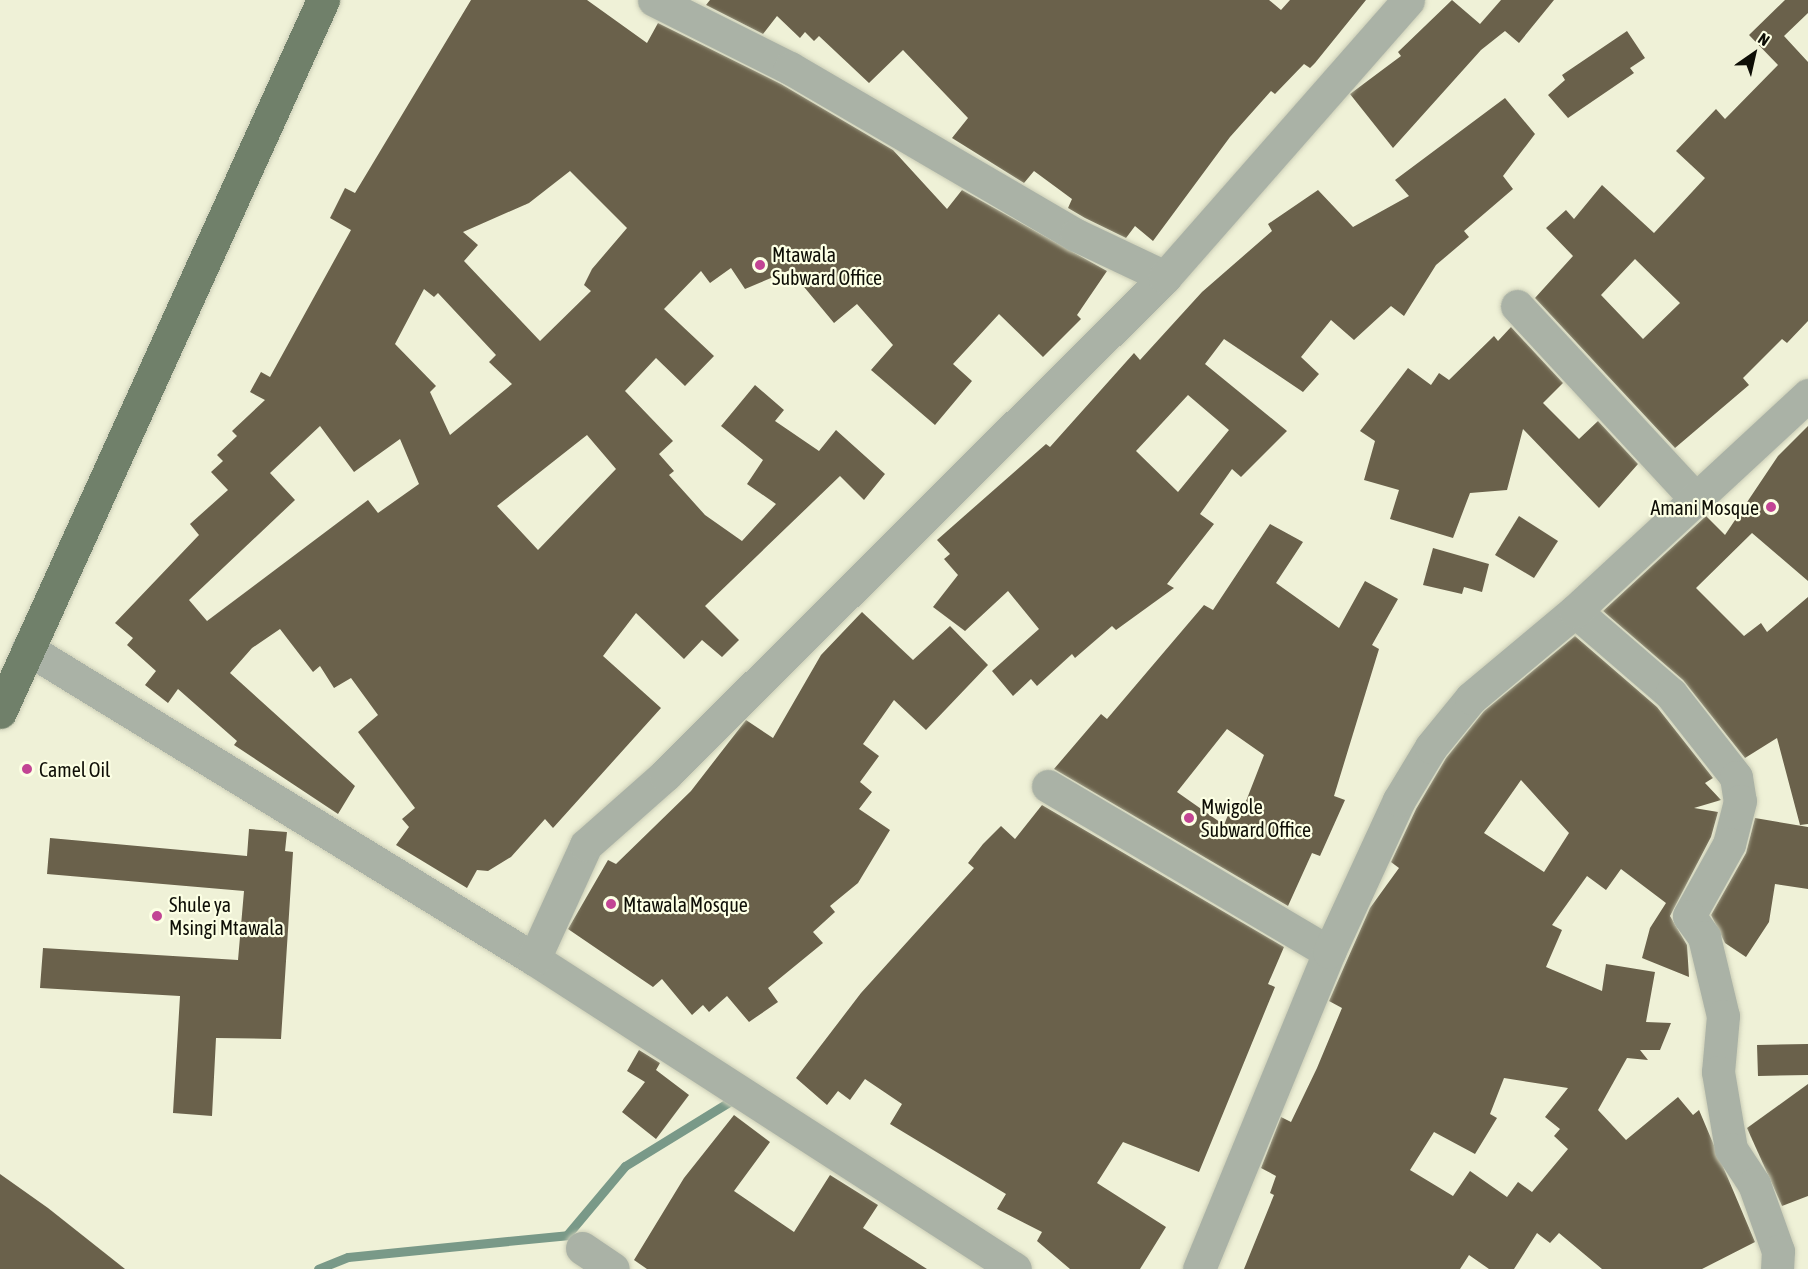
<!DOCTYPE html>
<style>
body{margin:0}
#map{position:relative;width:1808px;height:1269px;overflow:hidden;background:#eff1d7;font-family:"Asap Condensed",sans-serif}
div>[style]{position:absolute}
.stream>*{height:9px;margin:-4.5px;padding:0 4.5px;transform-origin:4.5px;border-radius:4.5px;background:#799988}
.building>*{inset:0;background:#6a614b}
.roads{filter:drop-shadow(0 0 2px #cbcdb6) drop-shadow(0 0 2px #cbcdb6)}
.minor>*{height:33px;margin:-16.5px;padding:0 16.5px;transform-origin:16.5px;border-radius:16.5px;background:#aab2a6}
.major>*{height:33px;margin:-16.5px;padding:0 16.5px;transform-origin:16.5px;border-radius:16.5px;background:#70806a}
.dots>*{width:16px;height:16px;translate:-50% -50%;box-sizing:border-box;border:3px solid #fcffe4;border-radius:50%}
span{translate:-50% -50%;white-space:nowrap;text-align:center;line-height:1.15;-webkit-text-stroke:4.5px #fcffe4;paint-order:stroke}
.poi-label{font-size:20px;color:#0e0e06}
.left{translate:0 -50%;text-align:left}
.right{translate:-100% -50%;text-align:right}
.north{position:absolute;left:1724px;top:24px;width:60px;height:60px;-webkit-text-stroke:4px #fcffe4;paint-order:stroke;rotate:34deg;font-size:16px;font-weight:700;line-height:24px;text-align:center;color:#0e0e06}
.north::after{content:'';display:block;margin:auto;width:21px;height:27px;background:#0e0e06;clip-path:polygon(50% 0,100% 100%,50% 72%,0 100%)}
</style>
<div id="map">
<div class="stream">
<div style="left:318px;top:1269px;width:32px;rotate:-22deg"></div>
<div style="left:348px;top:1257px;width:220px;rotate:-5.7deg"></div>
<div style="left:567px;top:1235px;width:90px;rotate:-50deg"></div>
<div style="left:625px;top:1166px;width:132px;rotate:-31.6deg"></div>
</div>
<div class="building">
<div style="clip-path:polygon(evenodd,471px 0,587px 0,647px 43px,658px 23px,781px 84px,893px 150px,947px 209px,962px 190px,1107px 271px,1077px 315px,1081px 319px,1043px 357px,999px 314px,953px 364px,972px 381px,935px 425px,871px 370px,893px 345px,857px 304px,834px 323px,790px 270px,745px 289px,731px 268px,710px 283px,701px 271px,664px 309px,714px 356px,685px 386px,656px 358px,625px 391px,673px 441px,659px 454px,674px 471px,669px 475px,705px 515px,742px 541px,776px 504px,747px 484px,763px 460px,721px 426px,755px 385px,784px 410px,775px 421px,819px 451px,836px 430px,885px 474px,864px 500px,840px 476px,705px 606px,739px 640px,722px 657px,702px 640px,684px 659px,636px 613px,603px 656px,661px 708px,553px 828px,545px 819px,511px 857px,488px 871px,477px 870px,467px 888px,396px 845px,409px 827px,402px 819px,415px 808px,358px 732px,378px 715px,351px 678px,334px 688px,320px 666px,313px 672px,280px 629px,252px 648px,230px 673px,355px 786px,338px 814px,234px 745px,237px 741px,178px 689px,168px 703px,145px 685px,156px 671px,127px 645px,133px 638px,115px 623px,199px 535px,190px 524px,228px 490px,211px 472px,223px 461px,217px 455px,237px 436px,232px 431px,265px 400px,250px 392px,261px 372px,270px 377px,351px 230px,330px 218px,345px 188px,355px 193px,471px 0,570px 171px,627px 228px,592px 269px,584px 285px,591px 291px,540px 341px,464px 261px,478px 245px,463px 232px,529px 203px,570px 171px,471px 0,424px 289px,434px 297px,438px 293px,496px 355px,489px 362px,512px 384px,450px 435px,430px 392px,436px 386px,395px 344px,424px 289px,471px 0,320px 426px,354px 472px,400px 439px,419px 484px,378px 513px,368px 500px,207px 621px,189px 600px,295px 500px,270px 473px,320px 426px,471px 0,587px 435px,616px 469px,538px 550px,497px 506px,587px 435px)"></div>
<div style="clip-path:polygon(710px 0,1269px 0,1281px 10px,1290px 0,1366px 0,1315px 63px,1310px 68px,1304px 64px,1275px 94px,1271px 91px,1230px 137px,1153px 241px,1135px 226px,1126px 238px,1085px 218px,1068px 208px,1072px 199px,1034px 171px,1024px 183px,952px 138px,968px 118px,903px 50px,869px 83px,819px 36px,814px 41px,805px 32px,800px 38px,777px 16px,763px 34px,706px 5px)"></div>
<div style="clip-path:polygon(1452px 0,1480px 24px,1501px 0,1554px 0,1519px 43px,1505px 31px,1481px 50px,1393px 148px,1350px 94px,1401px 56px,1398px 52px)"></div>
<div style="clip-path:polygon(evenodd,1785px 0,1808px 0,1808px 13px,1784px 36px,1808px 62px,1808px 321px,1787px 343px,1782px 339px,1743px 378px,1749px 385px,1675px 448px,1535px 298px,1573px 256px,1546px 228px,1566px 210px,1574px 219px,1602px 185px,1654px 233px,1705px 178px,1676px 151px,1716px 109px,1725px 119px,1778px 65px,1749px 35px,1785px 0,1635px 259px,1680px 303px,1643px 339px,1601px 295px,1635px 259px)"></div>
<div style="clip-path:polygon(1627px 31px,1645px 58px,1630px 68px,1634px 73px,1568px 118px,1548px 95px,1565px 80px,1562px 75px)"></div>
<div style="clip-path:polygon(evenodd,1505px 98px,1535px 134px,1503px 176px,1513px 189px,1464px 231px,1469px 237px,1436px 265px,1404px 316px,1391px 306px,1354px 340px,1331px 320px,1301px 357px,1319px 374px,1303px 392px,1224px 339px,1205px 364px,1287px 431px,1241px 477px,1232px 469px,1200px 514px,1214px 524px,1167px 584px,1174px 588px,1116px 630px,1112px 626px,1075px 658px,1072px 654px,1037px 686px,1031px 679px,1013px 696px,992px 671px,1039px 629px,1008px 591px,965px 631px,933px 607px,958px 575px,944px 559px,950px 554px,937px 540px,1046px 444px,1050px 447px,1134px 353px,1140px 360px,1202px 292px,1272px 231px,1268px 224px,1318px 190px,1353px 227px,1409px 196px,1395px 180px,1505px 98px,1188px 395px,1229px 430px,1178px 492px,1136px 451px,1188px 395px)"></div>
<div style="clip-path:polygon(1511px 327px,1563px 383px,1543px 403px,1579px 439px,1598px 421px,1638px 464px,1599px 508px,1523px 429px,1507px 490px,1470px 493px,1453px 538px,1390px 519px,1399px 490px,1364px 480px,1375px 441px,1360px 431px,1408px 368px,1431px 385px,1439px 373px,1449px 380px,1494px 336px,1498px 341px)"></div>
<div style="clip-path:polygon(1808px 426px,1808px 581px,1752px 533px,1696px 588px,1744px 636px,1761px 623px,1767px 632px,1808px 597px,1808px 824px,1800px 825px,1777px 738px,1745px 758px,1683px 680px,1603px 611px,1706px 516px,1725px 535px,1778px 456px)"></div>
<div style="clip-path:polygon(1519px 516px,1558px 541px,1534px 578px,1495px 555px)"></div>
<div style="clip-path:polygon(evenodd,1270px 524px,1303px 542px,1276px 583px,1339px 628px,1365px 581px,1398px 599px,1372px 645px,1379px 649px,1334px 796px,1345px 800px,1320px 856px,1312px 853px,1288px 906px,1054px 769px,1101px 714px,1107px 719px,1204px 605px,1213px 610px,1270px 524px,1227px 729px,1264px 755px,1243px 809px,1232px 805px,1224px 825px,1177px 792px,1227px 729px)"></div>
<div style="clip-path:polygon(1433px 548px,1489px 564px,1482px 592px,1464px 587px,1462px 594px,1423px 585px)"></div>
<div style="clip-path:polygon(862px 612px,913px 660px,950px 626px,988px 665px,926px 730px,894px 700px,863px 744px,879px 756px,860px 782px,872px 792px,859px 809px,890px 830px,858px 883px,830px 906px,835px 912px,813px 932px,823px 943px,768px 988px,778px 1002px,749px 1022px,727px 996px,709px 1012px,703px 1005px,692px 1015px,662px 979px,653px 987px,568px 929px,608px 860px,616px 864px,691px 791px,746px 720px,773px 738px,821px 655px)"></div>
<div style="clip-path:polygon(evenodd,1575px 636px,1657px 707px,1713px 778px,1705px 783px,1721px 800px,1694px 808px,1718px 812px,1711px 837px,1670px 916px,1687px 945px,1689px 977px,1642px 958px,1650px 928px,1666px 903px,1621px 869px,1606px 890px,1587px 876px,1552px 925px,1562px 930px,1546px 967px,1602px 991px,1606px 964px,1655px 972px,1646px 1022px,1671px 1023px,1660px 1050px,1640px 1050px,1648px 1060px,1627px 1058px,1598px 1110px,1626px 1140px,1678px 1097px,1693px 1115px,1699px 1110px,1755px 1242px,1702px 1269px,1602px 1269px,1559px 1233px,1550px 1243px,1537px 1233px,1514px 1269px,1489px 1269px,1469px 1255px,1460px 1269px,1244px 1269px,1274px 1195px,1270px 1193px,1276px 1176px,1261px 1168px,1281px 1117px,1291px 1122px,1317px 1068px,1342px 1008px,1329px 1001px,1370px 908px,1399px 868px,1391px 862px,1416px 809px,1446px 758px,1484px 711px,1575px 636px,1521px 780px,1569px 833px,1544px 872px,1484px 833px,1521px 780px,1575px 636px,1504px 1078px,1568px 1088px,1545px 1117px,1560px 1129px,1554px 1136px,1568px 1149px,1532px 1192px,1518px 1182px,1507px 1197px,1470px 1171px,1453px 1196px,1410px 1170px,1434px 1132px,1475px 1154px,1497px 1118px,1490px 1114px,1504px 1078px)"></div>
<div style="clip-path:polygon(1042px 805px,1284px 947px,1268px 984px,1275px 987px,1199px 1172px,1123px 1142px,1097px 1183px,1166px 1227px,1140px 1269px,1070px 1269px,1037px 1241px,1042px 1232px,997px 1209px,1006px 1194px,890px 1124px,902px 1104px,865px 1079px,850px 1100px,838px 1091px,827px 1105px,796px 1078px,861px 993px,974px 868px,968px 863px,983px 844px,1001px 826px,1015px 839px)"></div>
<div style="clip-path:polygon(1755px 818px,1808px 827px,1808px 889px,1775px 884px,1769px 922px,1746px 957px,1725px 943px,1711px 915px,1746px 853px)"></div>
<div style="clip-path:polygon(249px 829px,287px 832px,285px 851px,293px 852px,281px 1039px,216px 1038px,212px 1116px,173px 1113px,180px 996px,40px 988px,43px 948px,238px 960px,244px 891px,47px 874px,50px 838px,247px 856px)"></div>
<div style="clip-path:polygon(1808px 1044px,1808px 1075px,1758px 1076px,1757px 1045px)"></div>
<div style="clip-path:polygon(639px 1050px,660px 1063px,656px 1070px,689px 1095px,656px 1139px,622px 1112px,645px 1082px,627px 1071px)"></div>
<div style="clip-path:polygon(1808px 1084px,1808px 1196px,1782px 1206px,1747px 1128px)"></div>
<div style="clip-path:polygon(734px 1115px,770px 1142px,734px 1191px,794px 1232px,830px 1175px,878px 1205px,863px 1228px,927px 1269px,647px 1269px,634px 1260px,684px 1178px)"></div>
<div style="clip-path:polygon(0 1174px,48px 1208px,125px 1269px,0 1269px)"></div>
</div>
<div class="roads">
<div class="minor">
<div style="left:654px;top:0;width:152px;rotate:26.6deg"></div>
<div style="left:790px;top:68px;width:331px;rotate:30.3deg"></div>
<div style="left:1076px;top:235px;width:98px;rotate:25.3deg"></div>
<div style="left:1517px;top:306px;width:263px;rotate:47.2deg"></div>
<div style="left:1575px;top:611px;width:127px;rotate:40.8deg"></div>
<div style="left:1671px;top:694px;width:105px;rotate:51.9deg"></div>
<div style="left:1736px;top:777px;width:24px;rotate:81deg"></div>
<div style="left:1740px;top:801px;width:44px;rotate:104.3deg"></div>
<div style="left:1729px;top:844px;width:82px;rotate:119.1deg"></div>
<div style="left:1689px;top:916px;width:26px;rotate:54deg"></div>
<div style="left:1704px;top:937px;width:81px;rotate:76.5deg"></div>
<div style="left:1723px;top:1016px;width:56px;rotate:95.1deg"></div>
<div style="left:1718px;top:1072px;width:78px;rotate:80.4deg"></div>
<div style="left:1731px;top:1149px;width:42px;rotate:56.7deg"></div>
<div style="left:1754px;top:1184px;width:71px;rotate:70.3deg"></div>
<div style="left:1778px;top:1251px;width:18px;rotate:93deg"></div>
<div style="left:28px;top:649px;width:593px;rotate:31.49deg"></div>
<div style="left:534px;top:959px;width:572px;rotate:32.8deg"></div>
<div style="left:1048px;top:786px;width:326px;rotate:30.6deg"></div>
<div style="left:534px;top:959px;width:125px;rotate:-65.5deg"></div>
<div style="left:586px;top:845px;width:106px;rotate:-41.5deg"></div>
<div style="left:665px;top:775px;width:706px;rotate:-44.89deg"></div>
<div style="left:1165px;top:277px;width:368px;rotate:-48.7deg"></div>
<div style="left:582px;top:1248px;width:37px;rotate:34deg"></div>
<div style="left:1199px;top:1269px;width:343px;rotate:-67.7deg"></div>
<div style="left:1329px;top:952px;width:167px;rotate:-65.3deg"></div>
<div style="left:1399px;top:800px;width:62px;rotate:-58.9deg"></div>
<div style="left:1431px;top:747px;width:63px;rotate:-50.8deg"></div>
<div style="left:1471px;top:698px;width:136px;rotate:-39.9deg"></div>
<div style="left:1575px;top:611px;width:318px;rotate:-42.8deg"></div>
</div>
<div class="major">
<div style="left:0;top:712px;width:782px;rotate:-65.6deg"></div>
</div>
</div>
<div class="dots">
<div style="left:760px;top:265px;background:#c24594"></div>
<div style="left:1771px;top:507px;background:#c24594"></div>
<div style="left:27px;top:769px;background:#c24594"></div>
<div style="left:1189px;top:818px;background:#c24594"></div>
<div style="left:611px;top:904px;background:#c24594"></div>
<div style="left:157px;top:916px;background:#c24594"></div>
</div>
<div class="poi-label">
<span class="left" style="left:772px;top:266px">Mtawala<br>Subward Office</span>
<span class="right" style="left:1759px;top:507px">Amani Mosque</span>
<span class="left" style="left:39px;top:769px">Camel Oil</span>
<span class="left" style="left:1201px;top:818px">Mwigole<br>Subward Office</span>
<span class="left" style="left:169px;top:916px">Shule ya<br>Msingi Mtawala</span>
<span class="left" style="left:623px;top:904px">Mtawala Mosque</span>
</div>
<div class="north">N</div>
</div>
